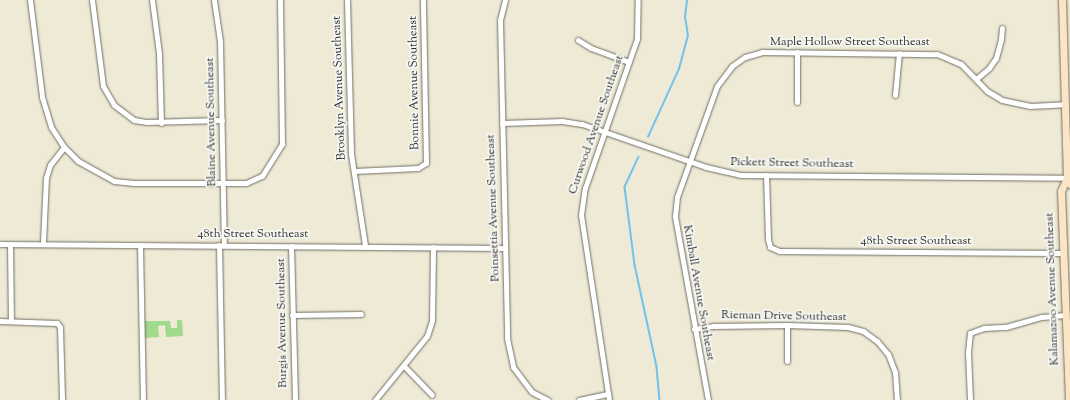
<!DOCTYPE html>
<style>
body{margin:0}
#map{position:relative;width:1070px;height:400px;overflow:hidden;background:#eeead5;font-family:"Sorts Mill Goudy",serif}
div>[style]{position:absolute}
.green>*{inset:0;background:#a0da8c}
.stream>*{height:1.5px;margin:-0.75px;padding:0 0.75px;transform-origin:0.75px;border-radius:0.75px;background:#71c2ec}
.roads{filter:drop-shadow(0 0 1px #6f6e66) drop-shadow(0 0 1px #6f6e66)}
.street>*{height:5px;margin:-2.5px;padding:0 2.5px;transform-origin:2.5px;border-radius:2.5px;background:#fff}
.secondary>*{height:7px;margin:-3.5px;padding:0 3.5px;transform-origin:3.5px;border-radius:3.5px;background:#fce5c4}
span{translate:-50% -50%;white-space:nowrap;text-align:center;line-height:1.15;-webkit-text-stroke:3.5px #f6f6f2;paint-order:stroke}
.street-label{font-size:12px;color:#2b2b2b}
</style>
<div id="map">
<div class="green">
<div style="clip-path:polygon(177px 320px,182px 320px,183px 336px,166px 337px,165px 325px,158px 326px,159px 337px,145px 338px,144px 321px,170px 321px,171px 328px,177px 328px)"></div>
</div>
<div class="stream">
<div style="left:648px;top:137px;width:75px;rotate:-65.5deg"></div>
<div style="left:679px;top:69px;width:34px;rotate:-75deg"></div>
<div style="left:688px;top:36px;width:19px;rotate:-99deg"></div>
<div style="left:685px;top:17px;width:17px;rotate:-83deg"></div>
<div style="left:639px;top:157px;width:33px;rotate:115deg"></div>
<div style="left:625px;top:187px;width:79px;rotate:82.7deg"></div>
<div style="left:635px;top:265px;width:104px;rotate:77.8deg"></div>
<div style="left:657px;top:367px;width:33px;rotate:85deg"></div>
</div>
<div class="roads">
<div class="street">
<div style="left:30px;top:0;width:98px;rotate:82.9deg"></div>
<div style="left:42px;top:97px;width:31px;rotate:73deg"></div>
<div style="left:51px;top:127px;width:24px;rotate:57deg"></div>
<div style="left:64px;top:147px;width:20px;rotate:45deg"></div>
<div style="left:78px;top:161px;width:41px;rotate:29.1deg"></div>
<div style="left:114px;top:181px;width:20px;rotate:6deg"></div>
<div style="left:134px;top:183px;width:112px"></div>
<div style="left:246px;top:183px;width:17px;rotate:-24deg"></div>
<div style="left:262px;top:176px;width:38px;rotate:-58deg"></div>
<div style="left:282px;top:144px;width:144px;rotate:-90.8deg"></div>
<div style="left:92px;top:0;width:87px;rotate:82.7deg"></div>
<div style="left:103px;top:86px;width:22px;rotate:60deg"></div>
<div style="left:114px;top:105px;width:25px;rotate:37deg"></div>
<div style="left:134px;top:120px;width:12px;rotate:9deg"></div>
<div style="left:146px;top:122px;width:76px;rotate:-1.5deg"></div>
<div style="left:152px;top:0;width:53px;rotate:82.5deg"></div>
<div style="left:159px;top:53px;width:70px;rotate:88.4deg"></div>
<div style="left:214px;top:0;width:41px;rotate:81.7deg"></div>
<div style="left:220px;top:41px;width:203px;rotate:88.9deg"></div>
<div style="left:347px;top:0;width:154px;rotate:88.5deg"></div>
<div style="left:351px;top:154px;width:93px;rotate:81.3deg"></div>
<div style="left:505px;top:0;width:21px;rotate:104deg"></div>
<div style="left:500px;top:20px;width:318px;rotate:88.7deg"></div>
<div style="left:507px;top:338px;width:30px;rotate:78deg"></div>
<div style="left:513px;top:367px;width:31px;rotate:53deg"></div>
<div style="left:532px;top:392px;width:18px;rotate:27deg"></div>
<div style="left:578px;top:40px;width:15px;rotate:32deg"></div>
<div style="left:591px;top:48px;width:40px;rotate:20.2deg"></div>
<div style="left:976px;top:79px;width:17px;rotate:-40deg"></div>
<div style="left:989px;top:68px;width:12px;rotate:-55deg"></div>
<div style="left:996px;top:58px;width:20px;rotate:-75deg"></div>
<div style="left:1001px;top:39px;width:11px;rotate:-85deg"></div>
<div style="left:895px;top:95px;width:42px;rotate:-84.6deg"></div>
<div style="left:797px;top:102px;width:50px;rotate:-90deg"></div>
<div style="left:502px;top:123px;width:60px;rotate:-1.9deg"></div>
<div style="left:562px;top:121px;width:20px;rotate:9deg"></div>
<div style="left:582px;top:124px;width:131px;rotate:19.1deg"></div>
<div style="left:706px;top:167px;width:35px;rotate:13deg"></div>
<div style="left:740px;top:175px;width:327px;rotate:0.5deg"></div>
<div style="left:354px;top:171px;width:64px;rotate:-2.7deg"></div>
<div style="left:418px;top:168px;width:9px;rotate:-32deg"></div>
<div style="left:426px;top:163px;width:163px;rotate:-91.1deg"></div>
<div style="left:766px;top:175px;width:64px;rotate:88.2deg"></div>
<div style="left:768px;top:239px;width:8px;rotate:76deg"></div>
<div style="left:770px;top:247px;width:10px;rotate:24deg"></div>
<div style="left:779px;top:251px;width:284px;rotate:0.4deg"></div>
<div style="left:43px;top:243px;width:65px;rotate:-87.4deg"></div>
<div style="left:46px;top:178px;width:14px;rotate:-73deg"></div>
<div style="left:50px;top:165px;width:23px;rotate:-52deg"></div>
<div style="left:0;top:244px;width:505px;rotate:0.45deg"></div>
<div style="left:10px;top:244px;width:77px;rotate:89.3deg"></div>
<div style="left:140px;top:245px;width:155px;rotate:88.9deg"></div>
<div style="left:219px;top:245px;width:155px;rotate:88.9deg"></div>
<div style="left:291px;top:246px;width:154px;rotate:88.5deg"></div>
<div style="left:292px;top:315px;width:69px;rotate:-0.8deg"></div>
<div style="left:0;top:321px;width:57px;rotate:2deg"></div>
<div style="left:57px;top:323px;width:5px;rotate:53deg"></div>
<div style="left:60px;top:327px;width:73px;rotate:88.4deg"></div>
<div style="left:787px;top:325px;width:36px;rotate:90deg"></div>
<div style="left:694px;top:329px;width:20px;rotate:-9deg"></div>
<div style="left:714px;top:326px;width:73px;rotate:-0.8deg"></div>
<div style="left:787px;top:325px;width:61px;rotate:1.9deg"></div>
<div style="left:848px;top:327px;width:16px;rotate:15deg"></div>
<div style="left:863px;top:331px;width:17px;rotate:36deg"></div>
<div style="left:877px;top:341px;width:17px;rotate:50deg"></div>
<div style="left:888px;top:354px;width:19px;rotate:69deg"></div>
<div style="left:895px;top:372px;width:28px;rotate:86deg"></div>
<div style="left:404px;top:366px;width:40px;rotate:46deg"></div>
<div style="left:375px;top:400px;width:82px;rotate:-50.9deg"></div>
<div style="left:427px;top:336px;width:16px;rotate:-72deg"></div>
<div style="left:432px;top:321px;width:74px;rotate:-89.2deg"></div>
<div style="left:579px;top:400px;width:30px;rotate:-12deg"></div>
<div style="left:609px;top:400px;width:187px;rotate:-98.6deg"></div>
<div style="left:581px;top:215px;width:27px;rotate:-82deg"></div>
<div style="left:585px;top:188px;width:158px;rotate:-70.8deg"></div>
<div style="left:637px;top:39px;width:39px;rotate:-89deg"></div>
<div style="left:708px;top:400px;width:187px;rotate:-100.2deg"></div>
<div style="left:675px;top:216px;width:19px;rotate:-84deg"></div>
<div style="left:677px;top:197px;width:118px;rotate:-70.2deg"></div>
<div style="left:717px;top:86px;width:25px;rotate:-53deg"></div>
<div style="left:732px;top:66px;width:16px;rotate:-35deg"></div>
<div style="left:745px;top:57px;width:19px;rotate:-16deg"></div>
<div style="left:763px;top:52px;width:174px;rotate:0.7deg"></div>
<div style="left:937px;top:54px;width:26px;rotate:23deg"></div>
<div style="left:961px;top:64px;width:37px;rotate:46deg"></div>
<div style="left:987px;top:91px;width:17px;rotate:31deg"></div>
<div style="left:1002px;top:100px;width:29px;rotate:12deg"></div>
<div style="left:1030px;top:106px;width:35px;rotate:-3deg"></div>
<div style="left:970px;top:400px;width:48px;rotate:-92.4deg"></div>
<div style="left:968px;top:352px;width:19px;rotate:-84deg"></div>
<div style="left:970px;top:333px;width:15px;rotate:-20deg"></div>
<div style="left:984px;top:328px;width:22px;rotate:-3deg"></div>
<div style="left:1006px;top:327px;width:37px;rotate:-16deg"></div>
<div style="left:1042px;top:317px;width:23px;rotate:-5deg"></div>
</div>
<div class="secondary">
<div style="left:1062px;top:0;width:178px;rotate:88.4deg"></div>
<div style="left:1067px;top:178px;width:7px;rotate:63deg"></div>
<div style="left:1067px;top:178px;width:14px;rotate:115deg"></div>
<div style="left:1061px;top:191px;width:209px;rotate:87.8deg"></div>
</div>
</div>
<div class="street-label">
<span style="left:850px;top:43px">Maple Hollow Street Southeast</span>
<span style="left:415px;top:83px;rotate:-91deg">Bonnie Avenue Southeast</span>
<span style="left:340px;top:88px;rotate:-92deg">Brooklyn Avenue Southeast</span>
<span style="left:212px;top:122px;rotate:-91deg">Blaine Avenue Southeast</span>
<span style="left:597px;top:125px;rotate:-71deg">Curwood Avenue Southeast</span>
<span style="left:792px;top:164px;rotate:1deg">Pickett Street Southeast</span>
<span style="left:494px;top:208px;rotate:-92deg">Poinsettia Avenue Southeast</span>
<span style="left:253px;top:235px">48th Street Southeast</span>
<span style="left:916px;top:242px">48th Street Southeast</span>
<span style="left:1053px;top:289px;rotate:-92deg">Kalamazoo Avenue Southeast</span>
<span style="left:698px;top:293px;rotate:80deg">Kimball Avenue Southeast</span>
<span style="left:784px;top:317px;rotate:1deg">Rieman Drive Southeast</span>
<span style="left:283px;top:323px;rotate:-91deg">Burgis Avenue Southeast</span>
</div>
</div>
